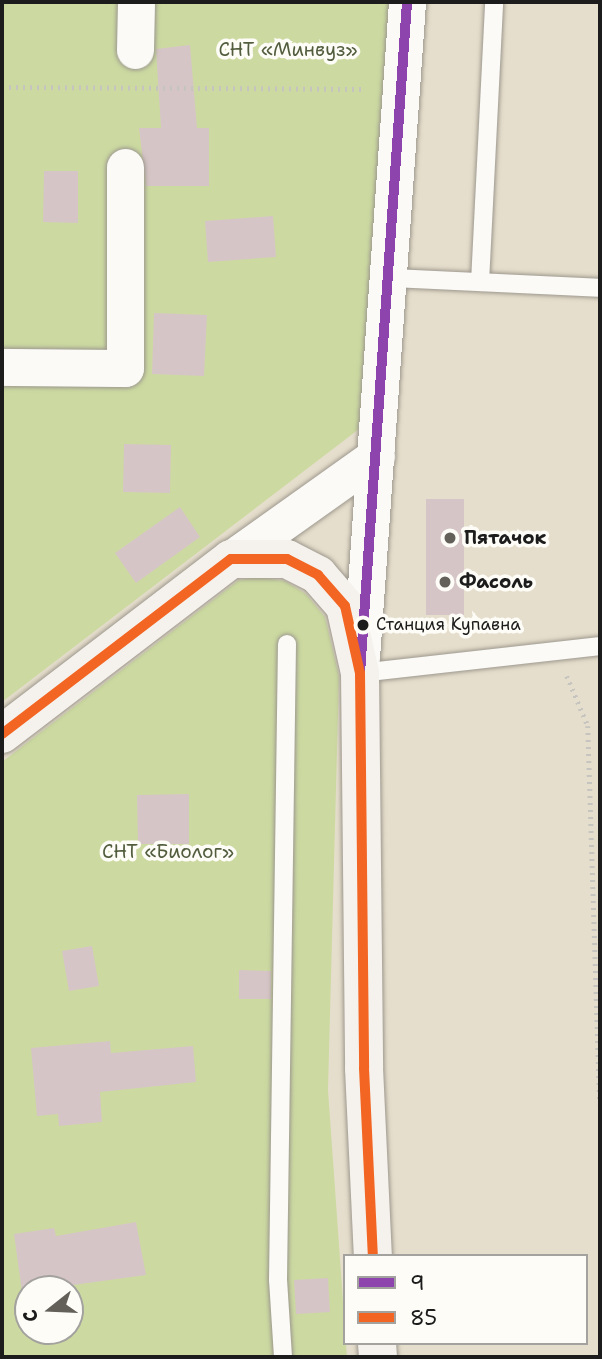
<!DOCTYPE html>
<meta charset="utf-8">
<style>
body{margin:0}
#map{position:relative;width:602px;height:1359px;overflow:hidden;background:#e6decc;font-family:"Shantell Sans",sans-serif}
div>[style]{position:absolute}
.green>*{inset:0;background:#ccdaa1}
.building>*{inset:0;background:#d6c5c6}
.path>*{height:4.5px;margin-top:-2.25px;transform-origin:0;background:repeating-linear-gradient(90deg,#c6c4bf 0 2px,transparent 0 7px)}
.roads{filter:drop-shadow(0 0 2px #9d988e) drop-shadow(0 0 2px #9d988e)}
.lane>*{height:18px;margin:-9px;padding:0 9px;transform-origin:9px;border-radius:9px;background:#fbfaf7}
.street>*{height:37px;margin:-18.5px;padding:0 18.5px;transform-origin:18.5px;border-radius:18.5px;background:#fbfaf7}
.secondary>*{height:38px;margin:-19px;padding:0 19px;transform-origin:19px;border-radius:19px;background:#f5f2ed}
.bus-1>*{height:10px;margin:-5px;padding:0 5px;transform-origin:5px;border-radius:5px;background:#8e44ad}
.bus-2>*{height:10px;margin:-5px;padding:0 5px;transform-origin:5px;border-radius:5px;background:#f26522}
.dots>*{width:19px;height:19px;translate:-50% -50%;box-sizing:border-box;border:4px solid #fdfcf7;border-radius:50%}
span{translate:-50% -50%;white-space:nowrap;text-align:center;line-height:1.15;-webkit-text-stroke:7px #fdfcf7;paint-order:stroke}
.bus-label{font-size:17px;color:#1c1c1c}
.left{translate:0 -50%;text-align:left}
.park-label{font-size:19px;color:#525d3e}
.poi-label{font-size:19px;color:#1c1c1c;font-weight:700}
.frame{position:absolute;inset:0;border:4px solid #1c1c1c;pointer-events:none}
.legend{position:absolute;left:343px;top:1254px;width:245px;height:91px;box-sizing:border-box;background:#fdfcf7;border:2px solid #a3a29f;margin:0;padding:9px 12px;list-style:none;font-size:21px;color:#1c1c1c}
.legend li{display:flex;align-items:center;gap:14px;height:35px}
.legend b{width:35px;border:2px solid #a3a29f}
.north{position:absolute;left:14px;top:1275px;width:70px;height:70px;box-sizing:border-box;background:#fdfcf7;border:2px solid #a3a29f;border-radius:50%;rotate:252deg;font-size:19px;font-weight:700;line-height:28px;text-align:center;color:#1c1c1c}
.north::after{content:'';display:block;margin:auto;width:24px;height:32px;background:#63605a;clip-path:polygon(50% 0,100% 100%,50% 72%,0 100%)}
</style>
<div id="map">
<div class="green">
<div style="clip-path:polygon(2px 2px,407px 2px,380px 413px,2px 702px)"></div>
<div style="clip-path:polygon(evenodd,257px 577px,285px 581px,306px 594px,325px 617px,339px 676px,328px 1090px,347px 1357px,2px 1357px,2px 762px,239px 580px,257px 577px,28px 1289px,70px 1289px,70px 1331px,28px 1331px,28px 1289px)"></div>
</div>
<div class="building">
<div style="clip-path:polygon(190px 45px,197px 128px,209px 128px,209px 186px,146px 186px,139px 128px,161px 128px,156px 49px)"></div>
<div style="clip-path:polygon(44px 171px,78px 171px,78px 223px,43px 222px)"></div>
<div style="clip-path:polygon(273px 216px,276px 257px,208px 262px,205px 221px)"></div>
<div style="clip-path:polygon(154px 313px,207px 315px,204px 376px,152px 374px)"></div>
<div style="clip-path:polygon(124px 444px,171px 445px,170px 493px,123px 492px)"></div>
<div style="clip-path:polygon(426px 499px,464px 499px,464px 615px,426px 615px)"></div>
<div style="clip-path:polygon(180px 507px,200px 537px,136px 583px,115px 553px)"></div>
<div style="clip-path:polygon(189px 794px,189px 844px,138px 844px,137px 795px)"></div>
<div style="clip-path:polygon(92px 946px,99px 986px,69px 991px,62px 951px)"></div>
<div style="clip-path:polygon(239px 970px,271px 971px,271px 999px,239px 999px)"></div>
<div style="clip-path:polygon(110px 1041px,111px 1053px,193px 1046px,196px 1082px,100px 1092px,102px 1122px,59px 1126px,58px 1114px,37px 1116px,31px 1048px)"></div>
<div style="clip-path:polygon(136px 1222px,146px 1275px,22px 1292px,14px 1234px,54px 1228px,56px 1236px)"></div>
<div style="clip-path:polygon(328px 1278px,330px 1312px,296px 1314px,294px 1280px)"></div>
</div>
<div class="path">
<div style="left:2px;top:87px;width:364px;rotate:0.3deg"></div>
<div style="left:567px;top:676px;width:54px;rotate:67.2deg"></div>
<div style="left:588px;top:726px;width:378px;rotate:88.2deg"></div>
</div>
<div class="roads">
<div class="lane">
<div style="left:391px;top:278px;width:209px;rotate:2.7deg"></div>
<div style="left:480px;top:282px;width:280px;rotate:-87.1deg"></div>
<div style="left:360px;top:673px;width:242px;rotate:-6.4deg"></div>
<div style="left:283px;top:1357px;width:77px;rotate:-93.7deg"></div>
<div style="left:278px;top:1280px;width:636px;rotate:-89.19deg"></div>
</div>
<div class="street">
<div style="left:135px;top:50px;width:48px;rotate:-88.8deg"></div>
<div style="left:2px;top:367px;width:123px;rotate:0.5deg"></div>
<div style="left:125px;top:368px;width:201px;rotate:-90deg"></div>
<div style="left:231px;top:559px;width:178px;rotate:-35.4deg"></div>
<div style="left:361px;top:657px;width:657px;rotate:-85.98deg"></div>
</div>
<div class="secondary">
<div style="left:2px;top:734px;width:288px;rotate:-37.4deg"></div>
<div style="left:231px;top:559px;width:56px"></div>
<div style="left:287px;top:559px;width:35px;rotate:27deg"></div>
<div style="left:318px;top:575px;width:41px;rotate:48.9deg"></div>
<div style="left:345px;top:606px;width:69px;rotate:77.4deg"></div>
<div style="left:360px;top:673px;width:395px;rotate:89.4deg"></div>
<div style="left:364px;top:1068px;width:188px;rotate:87.3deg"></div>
<div style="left:377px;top:1343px;width:14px;rotate:86deg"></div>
</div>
</div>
<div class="bus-1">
<div style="left:360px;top:673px;width:673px;rotate:-85.99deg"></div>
</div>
<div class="bus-2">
<div style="left:2px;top:734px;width:288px;rotate:-37.4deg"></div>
<div style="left:231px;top:559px;width:56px"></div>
<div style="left:287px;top:559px;width:35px;rotate:27deg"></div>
<div style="left:318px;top:575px;width:41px;rotate:48.9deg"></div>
<div style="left:345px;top:606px;width:69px;rotate:77.4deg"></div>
<div style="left:360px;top:673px;width:395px;rotate:89.4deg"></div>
<div style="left:364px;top:1068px;width:188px;rotate:87.3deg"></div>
</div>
<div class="dots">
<div style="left:450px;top:538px;background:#63605a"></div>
<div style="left:445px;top:582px;background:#63605a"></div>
<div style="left:363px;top:625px;background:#1c1c1c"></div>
</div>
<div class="bus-label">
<span class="left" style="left:376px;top:625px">Станция Купавна</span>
</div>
<div class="park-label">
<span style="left:288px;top:50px">СНТ «Минвуз»</span>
<span style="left:168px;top:852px">СНТ «Биолог»</span>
</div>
<div class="poi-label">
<span class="left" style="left:464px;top:538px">Пятачок</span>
<span class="left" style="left:459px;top:582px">Фасоль</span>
</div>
<div class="frame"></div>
<ul class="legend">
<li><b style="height:9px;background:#8e44ad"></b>9</li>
<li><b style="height:9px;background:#f26522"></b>85</li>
</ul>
<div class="north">С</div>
</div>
